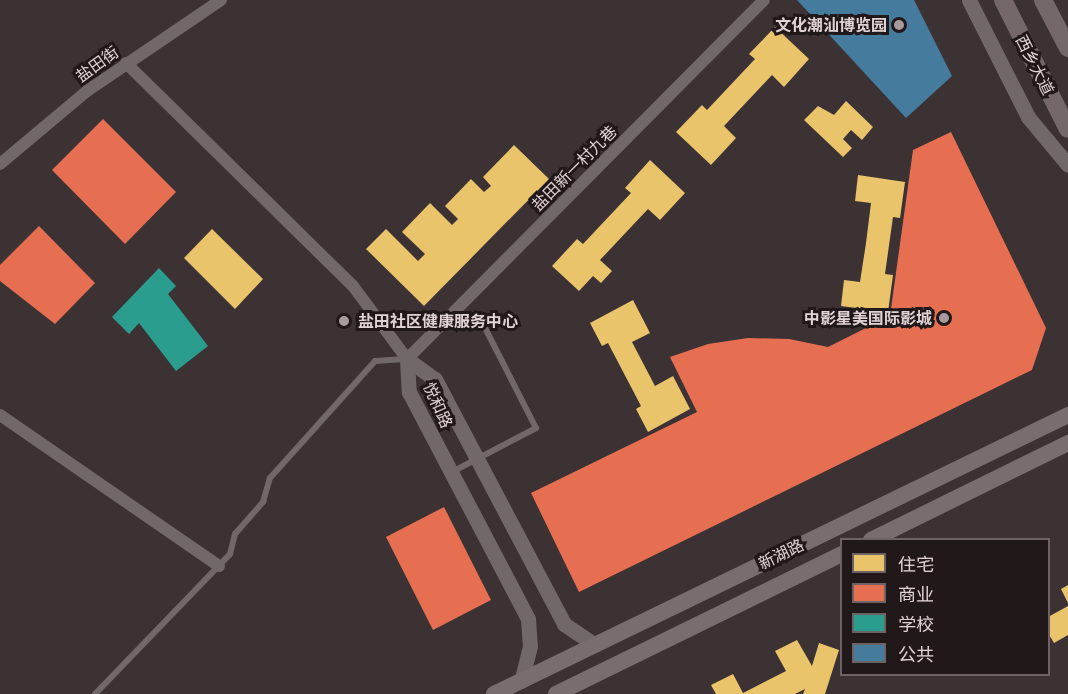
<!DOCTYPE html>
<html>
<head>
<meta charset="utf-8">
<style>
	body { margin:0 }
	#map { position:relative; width:1068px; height:694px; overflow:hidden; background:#3c3234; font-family:"Archivo Narrow","Noto Sans SC",sans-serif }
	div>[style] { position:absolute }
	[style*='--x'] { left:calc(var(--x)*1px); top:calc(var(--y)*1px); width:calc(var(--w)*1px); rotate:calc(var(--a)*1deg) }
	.homes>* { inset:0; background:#e9c46a }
	.shops>* { inset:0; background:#e76f51 }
	.schools>* { inset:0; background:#2a9d8f }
	.public>* { inset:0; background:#457b9d }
	.service>* { height:6px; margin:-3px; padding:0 3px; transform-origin:3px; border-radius:3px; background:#71686a }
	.minor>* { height:12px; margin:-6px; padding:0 6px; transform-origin:6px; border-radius:6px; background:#71686a }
	.tertiary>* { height:15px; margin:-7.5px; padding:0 7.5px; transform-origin:7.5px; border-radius:7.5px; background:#71686a }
	.secondary>* { height:16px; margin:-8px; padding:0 8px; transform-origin:8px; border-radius:8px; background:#786e70 }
	.primary>* { height:18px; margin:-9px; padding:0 9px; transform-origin:9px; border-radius:9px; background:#75686b }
	.dots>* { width:16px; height:16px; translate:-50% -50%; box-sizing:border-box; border:3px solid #21181a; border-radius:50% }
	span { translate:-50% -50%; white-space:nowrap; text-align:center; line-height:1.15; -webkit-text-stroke:6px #21181a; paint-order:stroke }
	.poi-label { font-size:16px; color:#e0d3d6; font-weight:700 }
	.right { translate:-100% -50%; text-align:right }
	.left { translate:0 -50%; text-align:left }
	.street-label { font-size:16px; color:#e0d3d6 }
	.legend { position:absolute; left:840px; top:538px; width:210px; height:138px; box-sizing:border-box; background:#21181a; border:2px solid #6d6365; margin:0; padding:8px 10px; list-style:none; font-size:18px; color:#e0d3d6 }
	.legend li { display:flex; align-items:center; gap:12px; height:30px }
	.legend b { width:30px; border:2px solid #6d6365 }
</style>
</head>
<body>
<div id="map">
	<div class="homes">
		<div style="clip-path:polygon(775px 27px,809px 59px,784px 87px,772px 75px,724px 126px,736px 138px,711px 165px,676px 132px,702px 105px,707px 110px,755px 59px,749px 54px)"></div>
		<div style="clip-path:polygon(846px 101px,873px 127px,862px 140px,851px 130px,843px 139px,852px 148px,843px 157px,804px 120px,818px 106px,834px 115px)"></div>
		<div style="clip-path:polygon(514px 145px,549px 179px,424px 306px,366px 249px,386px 229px,418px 261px,425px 254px,402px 232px,430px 203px,452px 225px,458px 219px,445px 206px,471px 179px,484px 192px,491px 186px,483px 177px)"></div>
		<div style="clip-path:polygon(650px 160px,685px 193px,660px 220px,648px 209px,600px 260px,612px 271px,601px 283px,593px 276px,579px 291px,552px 266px,577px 239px,583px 244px,631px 193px,625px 188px)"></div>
		<div style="clip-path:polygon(858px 175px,905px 182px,900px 218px,893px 217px,885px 274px,893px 275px,888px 312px,841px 306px,844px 280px,860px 282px,866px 243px,871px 203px,855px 201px)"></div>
		<div style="clip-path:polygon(212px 229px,263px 279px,235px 309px,184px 258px)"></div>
		<div style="clip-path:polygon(633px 300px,650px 333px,632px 342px,655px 386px,673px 376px,690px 409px,648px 432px,636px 409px,641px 406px,608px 343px,602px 346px,590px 323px)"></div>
		<div style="clip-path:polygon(924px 360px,932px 378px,919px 384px,924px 394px,937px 388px,944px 402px,906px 420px,904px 416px,831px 457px,824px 443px,837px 436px,832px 426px,819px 433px,810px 415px,859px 391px,869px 412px,886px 404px,876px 383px)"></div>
		<div style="clip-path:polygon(749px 443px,758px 461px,745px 467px,749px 477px,763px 471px,769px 485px,704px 512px,709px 523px,686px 534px,681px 523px,677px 525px,666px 503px,671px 501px,665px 489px,686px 479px,694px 496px,711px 488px,701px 466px)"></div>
		<div style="clip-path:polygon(605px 461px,651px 554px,593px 583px,547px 490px)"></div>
		<div style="clip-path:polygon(1068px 585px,1068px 603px,1061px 589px)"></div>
		<div style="clip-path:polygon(1068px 606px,1068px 635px,1054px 643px,1048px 633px,1048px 617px)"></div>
		<div style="clip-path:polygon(797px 640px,812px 666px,819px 643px,839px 650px,825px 694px,803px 694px,805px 689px,795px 694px,716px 694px,711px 685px,733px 674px,743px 693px,786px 671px,775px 651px)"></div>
	</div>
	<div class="shops">
		<div style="clip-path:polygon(103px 119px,176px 192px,125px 244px,52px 170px)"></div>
		<div style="clip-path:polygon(951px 132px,1046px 328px,1032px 370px,579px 592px,531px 493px,697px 412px,670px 357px,708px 344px,748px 338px,789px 339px,828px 347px,890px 316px,913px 150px)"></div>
		<div style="clip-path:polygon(39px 226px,95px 283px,55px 324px,0 281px,0 265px)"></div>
		<div style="clip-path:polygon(444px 507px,491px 600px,433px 630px,386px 537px)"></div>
	</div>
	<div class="schools">
		<div style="clip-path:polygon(159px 268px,176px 286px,168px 294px,208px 346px,176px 371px,139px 323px,129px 334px,112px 317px)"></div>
	</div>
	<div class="public">
		<div style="clip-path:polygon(797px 0,914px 0,952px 76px,906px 118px)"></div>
	</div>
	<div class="service">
		<div style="--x:452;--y:472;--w:95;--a:-27.6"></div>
		<div style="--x:536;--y:428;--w:119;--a:-117"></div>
		<div style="--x:95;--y:694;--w:194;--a:-46"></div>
		<div style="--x:230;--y:554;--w:21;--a:-76"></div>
		<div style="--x:235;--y:534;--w:43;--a:-48.8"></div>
		<div style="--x:263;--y:502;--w:25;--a:-74"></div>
		<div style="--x:270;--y:478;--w:157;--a:-48.1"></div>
		<div style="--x:375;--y:361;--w:30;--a:-4"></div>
	</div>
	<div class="minor">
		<div style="--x:126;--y:63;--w:318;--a:44.5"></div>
		<div style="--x:353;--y:286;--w:91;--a:53.5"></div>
		<div style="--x:407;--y:359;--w:506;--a:-45.16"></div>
		<div style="--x:0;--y:164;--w:114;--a:-40"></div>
		<div style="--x:87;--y:91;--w:162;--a:-34.2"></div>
		<div style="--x:0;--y:415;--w:266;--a:34.6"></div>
	</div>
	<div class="tertiary">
		<div style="--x:969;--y:0;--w:131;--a:63.2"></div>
		<div style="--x:1028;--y:117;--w:62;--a:50.2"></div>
		<div style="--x:407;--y:359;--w:33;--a:87"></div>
		<div style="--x:409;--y:392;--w:256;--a:62.3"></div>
		<div style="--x:528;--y:619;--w:27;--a:86"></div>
		<div style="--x:530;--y:646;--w:36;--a:104"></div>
		<div style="--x:407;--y:359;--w:34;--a:36"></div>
		<div style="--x:435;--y:379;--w:277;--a:62.2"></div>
		<div style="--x:564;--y:624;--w:37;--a:34"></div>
	</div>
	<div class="secondary">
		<div style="--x:871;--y:540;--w:220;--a:-26.2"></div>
		<div style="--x:494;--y:694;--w:638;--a:-25.92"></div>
		<div style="--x:556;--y:694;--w:318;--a:-26.1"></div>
	</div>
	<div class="primary">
		<div style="--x:1003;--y:0;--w:144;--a:63.3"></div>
		<div style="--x:1043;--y:0;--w:54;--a:62.5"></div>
	</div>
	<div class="dots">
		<div style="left:899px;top:25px;background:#a79b9d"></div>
		<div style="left:944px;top:318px;background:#a79b9d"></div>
		<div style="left:344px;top:321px;background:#a79b9d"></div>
	</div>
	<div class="poi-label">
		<span class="right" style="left:887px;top:25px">文化潮汕博览园</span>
		<span class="right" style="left:932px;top:318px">中影星美国际影城</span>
		<span class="left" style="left:358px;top:321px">盐田社区健康服务中心</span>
	</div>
	<div class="street-label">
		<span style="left:97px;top:64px;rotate:-36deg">盐田街</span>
		<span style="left:1035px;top:65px;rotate:63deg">西乡大道</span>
		<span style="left:574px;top:168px;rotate:-45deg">盐田新一村九巷</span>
		<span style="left:438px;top:405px;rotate:66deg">悦和路</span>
		<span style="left:781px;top:554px;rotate:-26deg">新湖路</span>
	</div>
	<ul class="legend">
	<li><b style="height:16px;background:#e9c46a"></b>住宅</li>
	<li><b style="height:16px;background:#e76f51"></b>商业</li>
	<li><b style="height:16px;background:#2a9d8f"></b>学校</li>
	<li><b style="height:16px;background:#457b9d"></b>公共</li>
	</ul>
</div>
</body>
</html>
